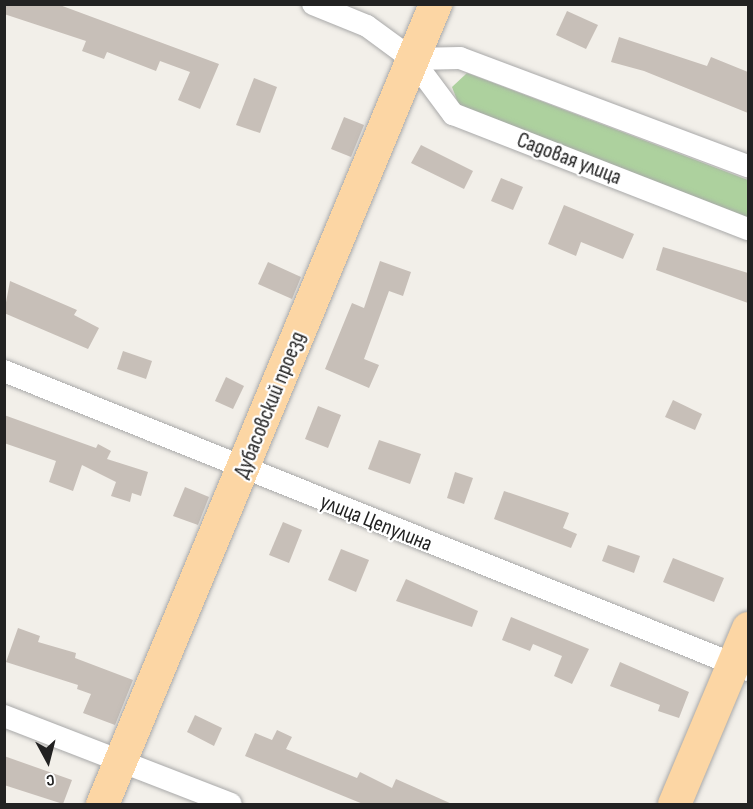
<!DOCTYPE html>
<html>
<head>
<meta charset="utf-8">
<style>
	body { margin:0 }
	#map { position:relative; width:753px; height:809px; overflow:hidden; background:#f2efe9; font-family:"Sofia Sans Condensed",sans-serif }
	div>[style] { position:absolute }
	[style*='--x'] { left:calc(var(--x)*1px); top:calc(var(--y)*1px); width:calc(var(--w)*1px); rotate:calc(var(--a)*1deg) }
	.forest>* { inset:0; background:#add19e }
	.building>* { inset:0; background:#c7bfb8 }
	.roads { filter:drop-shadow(0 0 2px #a9a9a9) drop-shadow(0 0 2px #a9a9a9) }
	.street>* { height:22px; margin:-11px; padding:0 11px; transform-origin:11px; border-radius:11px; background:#fff }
	.primary>* { height:33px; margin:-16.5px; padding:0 16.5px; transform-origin:16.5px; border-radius:16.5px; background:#fcd6a4 }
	span { translate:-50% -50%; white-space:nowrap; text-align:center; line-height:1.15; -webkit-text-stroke:4.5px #fff; paint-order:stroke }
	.street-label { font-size:22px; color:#222 }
	.frame { position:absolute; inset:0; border:6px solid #222; pointer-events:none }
	.north { position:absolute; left:18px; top:731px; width:60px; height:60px; -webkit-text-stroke:4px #fff; paint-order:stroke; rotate:173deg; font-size:16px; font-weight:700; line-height:24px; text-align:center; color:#222 }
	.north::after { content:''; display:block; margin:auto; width:21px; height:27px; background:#222; clip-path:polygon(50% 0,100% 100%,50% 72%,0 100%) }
</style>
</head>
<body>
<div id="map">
	<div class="forest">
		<div style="clip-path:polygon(467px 73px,748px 180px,748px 219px,460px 108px,452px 87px)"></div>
	</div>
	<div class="building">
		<div style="clip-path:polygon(4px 4px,57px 4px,219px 64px,200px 109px,178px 100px,190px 72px,160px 61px,156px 71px,107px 52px,104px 59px,82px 51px,86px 41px,4px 14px)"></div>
		<div style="clip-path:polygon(567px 11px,598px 25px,586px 49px,556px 35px)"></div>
		<div style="clip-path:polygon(619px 37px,707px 66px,711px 57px,748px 72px,748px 113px,644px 71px,611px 62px)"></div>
		<div style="clip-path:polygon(254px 78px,277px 87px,260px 133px,236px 125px)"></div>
		<div style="clip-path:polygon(344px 117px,364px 125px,351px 157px,331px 149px)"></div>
		<div style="clip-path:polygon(421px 145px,473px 171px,464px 189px,411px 163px)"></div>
		<div style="clip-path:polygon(501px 178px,523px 187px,513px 210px,491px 201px)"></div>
		<div style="clip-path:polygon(564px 205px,634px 234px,623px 259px,581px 242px,576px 256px,548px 244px)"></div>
		<div style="clip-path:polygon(663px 247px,748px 273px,748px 303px,656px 270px)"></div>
		<div style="clip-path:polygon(380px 261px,411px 272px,403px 296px,389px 291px,364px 359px,379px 365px,369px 388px,325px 369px,352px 303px,364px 308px)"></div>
		<div style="clip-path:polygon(268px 262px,301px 277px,292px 299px,258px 284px)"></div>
		<div style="clip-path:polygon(10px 281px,77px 310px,74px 315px,99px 328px,88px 349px,4px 313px)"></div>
		<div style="clip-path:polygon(123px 351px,152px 361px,146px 379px,117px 369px)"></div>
		<div style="clip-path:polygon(226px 377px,244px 386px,233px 409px,215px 401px)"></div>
		<div style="clip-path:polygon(673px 400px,702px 414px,695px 430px,665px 417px)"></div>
		<div style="clip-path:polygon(318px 406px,341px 415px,328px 448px,305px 439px)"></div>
		<div style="clip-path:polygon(4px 415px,96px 448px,98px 444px,111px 451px,107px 459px,148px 472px,141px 496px,132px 493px,130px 502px,111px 496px,116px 482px,82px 465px,73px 491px,49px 482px,56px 461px,4px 443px)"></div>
		<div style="clip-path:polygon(379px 440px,421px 454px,410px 484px,368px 469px)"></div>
		<div style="clip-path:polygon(455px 472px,473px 478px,464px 504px,447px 498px)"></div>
		<div style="clip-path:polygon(185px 487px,209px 497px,198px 525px,173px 516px)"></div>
		<div style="clip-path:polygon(504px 491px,569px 513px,563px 528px,577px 534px,571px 548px,494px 519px)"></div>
		<div style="clip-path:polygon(283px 522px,302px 530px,289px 563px,269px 555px)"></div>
		<div style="clip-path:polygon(608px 545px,640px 556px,634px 573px,602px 561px)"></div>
		<div style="clip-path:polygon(341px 549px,369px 560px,356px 592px,328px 580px)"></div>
		<div style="clip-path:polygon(673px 558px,724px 578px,714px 602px,663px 582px)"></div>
		<div style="clip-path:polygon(406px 579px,478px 611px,472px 627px,396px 601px)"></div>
		<div style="clip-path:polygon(511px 617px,589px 649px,572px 684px,554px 676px,562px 656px,533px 644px,530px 651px,502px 640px)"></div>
		<div style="clip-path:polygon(18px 628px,40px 636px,38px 642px,76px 653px,75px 658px,133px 680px,115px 725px,83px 713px,91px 694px,77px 689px,78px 685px,6px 662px)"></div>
		<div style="clip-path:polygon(620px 662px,689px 692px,679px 718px,658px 711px,660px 705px,610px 686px)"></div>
		<div style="clip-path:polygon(195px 715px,222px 728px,214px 746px,187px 732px)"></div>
		<div style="clip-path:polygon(277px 730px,292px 737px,286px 749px,357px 778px,360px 772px,392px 788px,396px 779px,452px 804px,363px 804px,245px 756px,255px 733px,272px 740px)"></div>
		<div style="clip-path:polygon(4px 756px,72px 780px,63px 804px,4px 785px)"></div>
	</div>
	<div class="roads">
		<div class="street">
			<div style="--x:313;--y:4;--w:58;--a:22.2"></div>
			<div style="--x:367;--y:26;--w:56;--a:36.3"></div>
			<div style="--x:412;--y:59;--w:48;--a:-1.2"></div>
			<div style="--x:460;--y:58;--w:308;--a:20.6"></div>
			<div style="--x:412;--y:59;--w:69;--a:53.3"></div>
			<div style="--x:453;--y:114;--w:317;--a:21.3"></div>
			<div style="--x:4;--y:371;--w:802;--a:21.89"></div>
			<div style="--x:4;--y:716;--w:243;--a:21.2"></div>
		</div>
		<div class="primary">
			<div style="--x:102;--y:804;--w:867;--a:-67.4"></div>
			<div style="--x:674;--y:804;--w:191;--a:-67.2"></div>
		</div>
	</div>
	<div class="street-label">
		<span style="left:569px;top:159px;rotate:21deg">Садовая улица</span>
		<span style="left:270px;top:405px;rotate:-68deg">Дубасовский проезд</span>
		<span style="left:376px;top:523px;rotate:22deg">улица Цепулина</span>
	</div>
	<div class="frame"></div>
	<div class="north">С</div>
</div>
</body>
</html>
